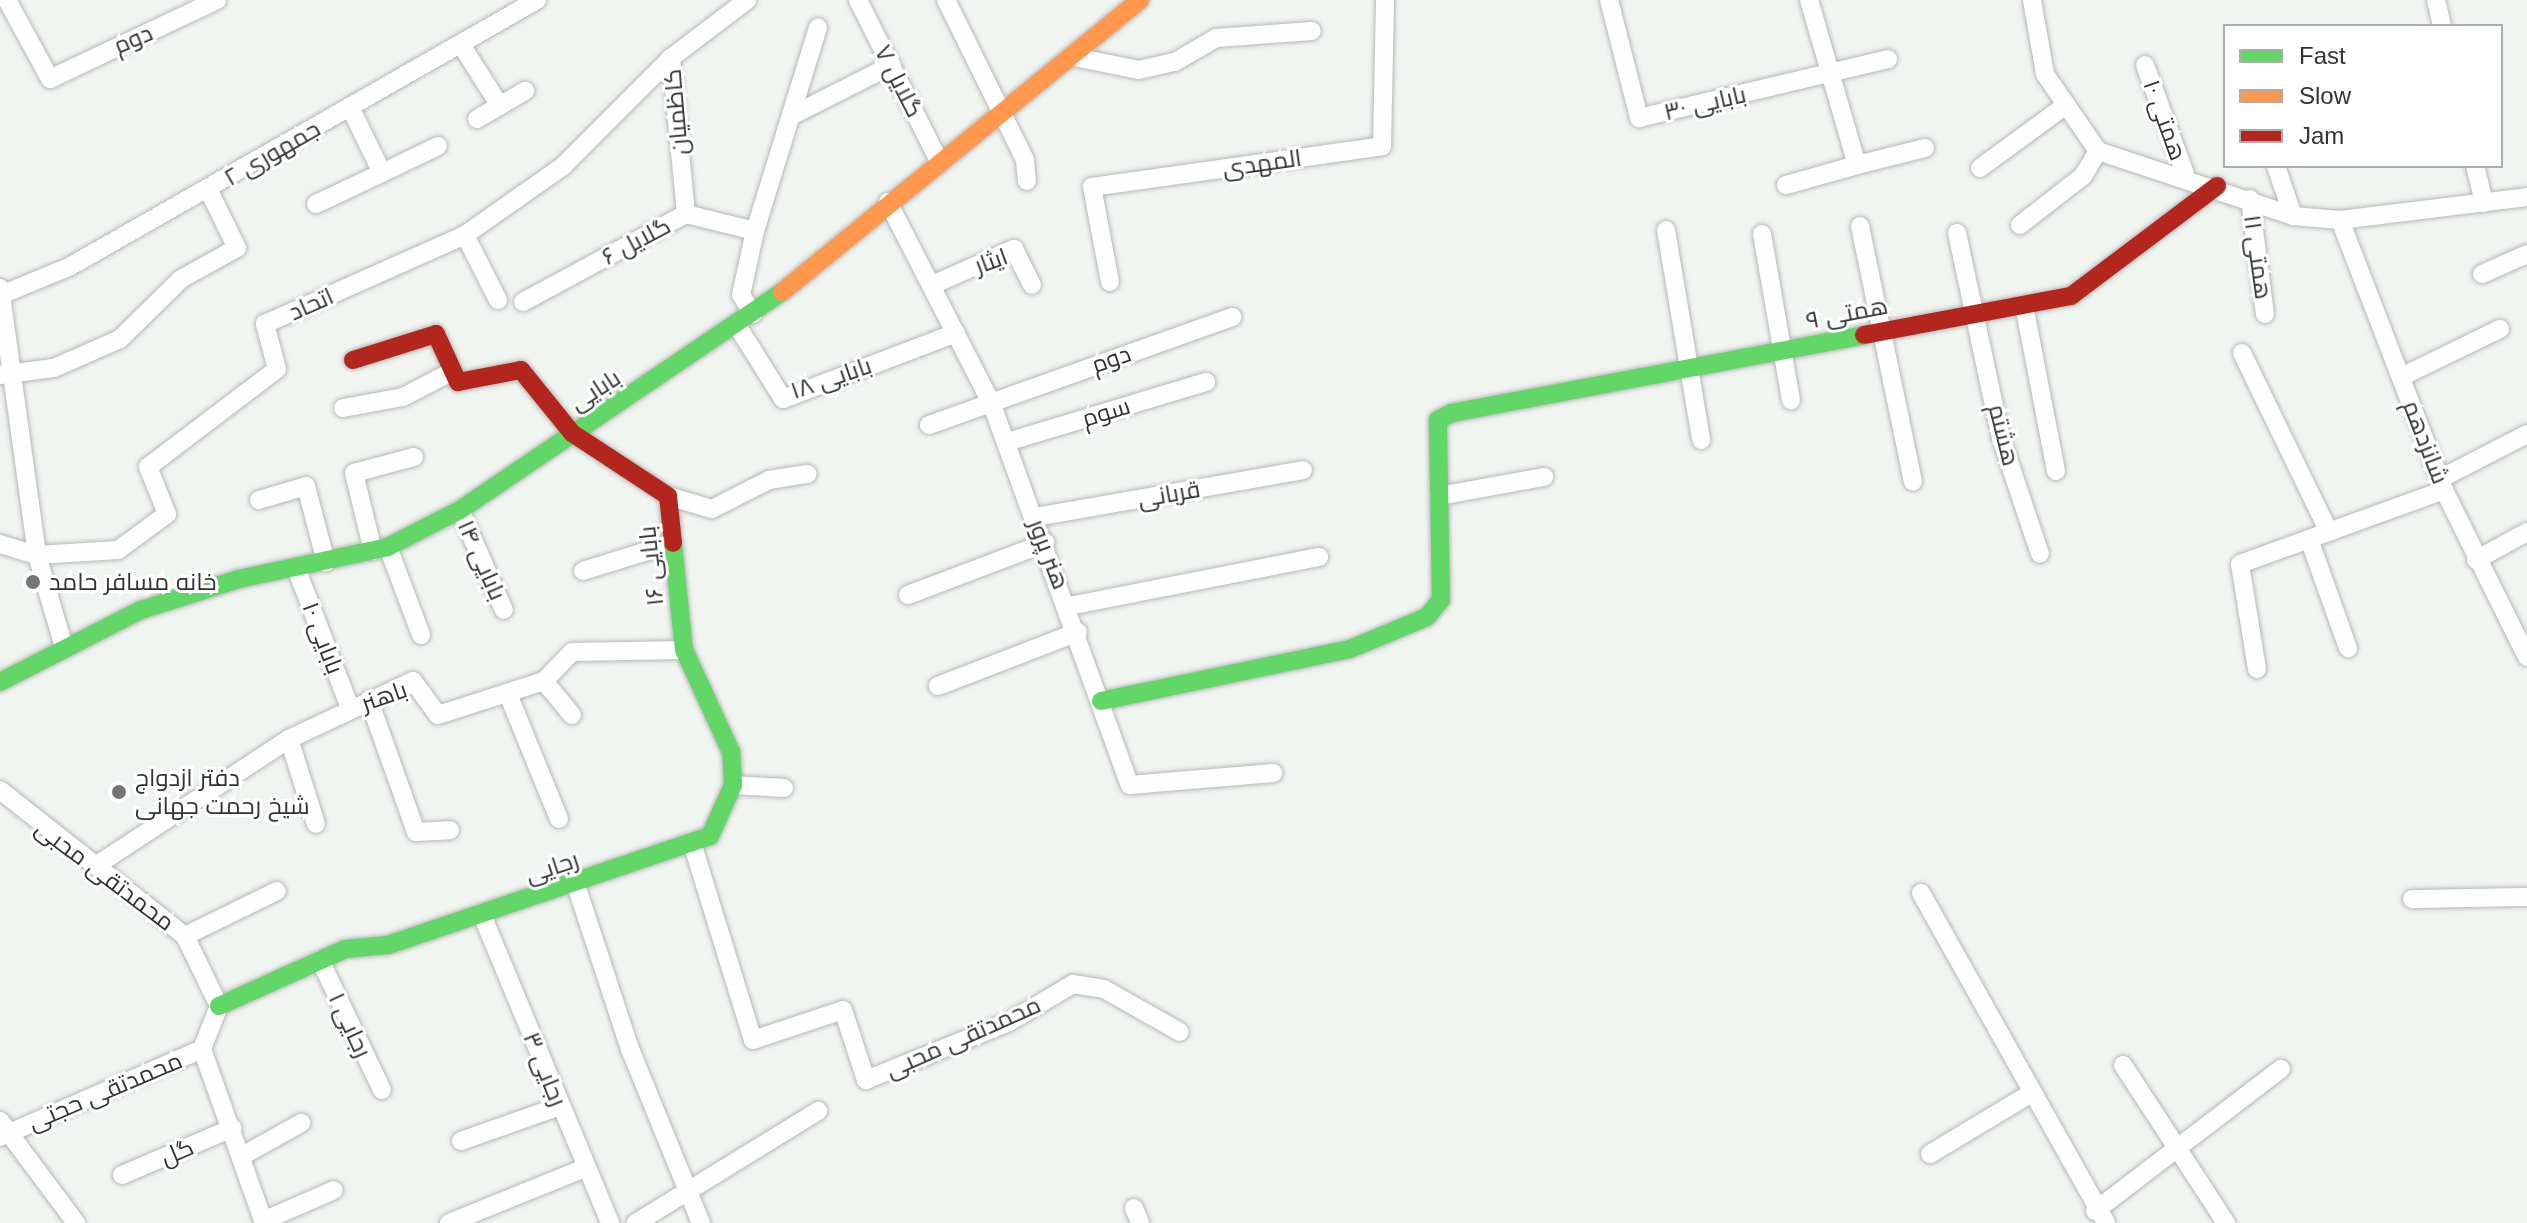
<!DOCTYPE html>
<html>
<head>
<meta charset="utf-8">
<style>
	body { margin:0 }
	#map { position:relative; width:2527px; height:1223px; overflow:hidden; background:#f1f5f1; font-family:Arial,Cairo,sans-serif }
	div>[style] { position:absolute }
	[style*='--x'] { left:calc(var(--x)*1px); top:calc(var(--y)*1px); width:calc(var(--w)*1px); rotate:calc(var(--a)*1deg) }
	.roads { filter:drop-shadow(0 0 2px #b6b8b6) drop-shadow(0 0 2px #b6b8b6) }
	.street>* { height:18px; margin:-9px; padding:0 9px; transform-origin:9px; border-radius:9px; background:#fdfefd }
	.fast>* { height:18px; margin:-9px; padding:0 9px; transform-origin:9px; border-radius:9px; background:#63d668 }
	.slow>* { height:18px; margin:-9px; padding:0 9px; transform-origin:9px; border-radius:9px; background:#ff974d }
	.jam>* { height:18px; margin:-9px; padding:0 9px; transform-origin:9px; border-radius:9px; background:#b3261e }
	.dots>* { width:22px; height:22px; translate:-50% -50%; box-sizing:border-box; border:4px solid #fff; border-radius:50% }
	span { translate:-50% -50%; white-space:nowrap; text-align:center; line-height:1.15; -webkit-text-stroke:6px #fff; paint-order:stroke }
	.street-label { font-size:24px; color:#303330 }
	.poi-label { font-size:24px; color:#303330 }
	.left { translate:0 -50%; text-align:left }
	.legend { position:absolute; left:2223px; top:24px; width:280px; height:144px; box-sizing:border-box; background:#fff; border:2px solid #acadac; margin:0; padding:10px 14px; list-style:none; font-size:24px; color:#303330 }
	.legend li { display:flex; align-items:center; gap:16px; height:40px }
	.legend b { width:40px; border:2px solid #acadac }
</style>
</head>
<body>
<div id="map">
	<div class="roads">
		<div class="street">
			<div style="--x:7;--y:0;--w:90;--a:61.4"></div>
			<div style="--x:50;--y:79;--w:185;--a:-25.3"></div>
			<div style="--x:858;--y:0;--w:180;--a:63.3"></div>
			<div style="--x:946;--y:0;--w:178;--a:63.7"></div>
			<div style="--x:1025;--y:160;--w:21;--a:85"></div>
			<div style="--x:1609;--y:0;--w:122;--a:75.7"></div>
			<div style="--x:1639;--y:118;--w:256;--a:-13.3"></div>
			<div style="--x:2032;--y:0;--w:75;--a:80"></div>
			<div style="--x:2045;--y:74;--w:93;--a:55.5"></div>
			<div style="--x:2098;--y:151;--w:206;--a:18.4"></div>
			<div style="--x:2293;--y:216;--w:47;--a:4.9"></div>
			<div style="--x:2340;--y:220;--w:188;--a:-7"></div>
			<div style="--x:2436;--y:0;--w:27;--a:77"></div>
			<div style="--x:462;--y:46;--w:71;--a:57.7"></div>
			<div style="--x:1074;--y:57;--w:66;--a:11.3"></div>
			<div style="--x:1139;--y:70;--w:37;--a:-13"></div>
			<div style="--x:1175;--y:62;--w:48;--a:-30.3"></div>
			<div style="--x:1216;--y:38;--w:96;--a:-4.2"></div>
			<div style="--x:671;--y:58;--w:157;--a:84.5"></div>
			<div style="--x:2145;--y:65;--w:116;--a:69.8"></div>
			<div style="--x:791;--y:116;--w:113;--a:-26.8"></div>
			<div style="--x:477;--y:119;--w:56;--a:-30.3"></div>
			<div style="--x:1857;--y:165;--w:70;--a:-14"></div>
			<div style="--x:2276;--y:166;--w:53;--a:71.2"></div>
			<div style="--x:2475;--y:166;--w:38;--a:76"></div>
			<div style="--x:1980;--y:168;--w:107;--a:-36.2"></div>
			<div style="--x:382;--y:173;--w:62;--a:-25.7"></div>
			<div style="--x:1786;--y:185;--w:74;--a:-15.7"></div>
			<div style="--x:1857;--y:165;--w:172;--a:-106.2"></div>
			<div style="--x:2250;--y:199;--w:116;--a:82.6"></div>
			<div style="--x:888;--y:202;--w:225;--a:62.8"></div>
			<div style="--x:991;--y:402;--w:407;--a:70.1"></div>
			<div style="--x:1130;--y:785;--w:144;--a:-4.8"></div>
			<div style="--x:316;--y:204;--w:73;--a:-25.2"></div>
			<div style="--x:382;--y:173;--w:71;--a:-115.8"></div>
			<div style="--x:2340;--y:220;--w:289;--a:68.9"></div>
			<div style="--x:2444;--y:490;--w:186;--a:63.6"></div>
			<div style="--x:2020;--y:225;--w:80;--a:-37.9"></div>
			<div style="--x:2083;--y:176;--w:29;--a:-59"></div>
			<div style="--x:1860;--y:226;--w:261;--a:78.3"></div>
			<div style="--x:1666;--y:230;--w:213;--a:80.5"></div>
			<div style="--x:1957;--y:233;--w:210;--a:77.9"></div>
			<div style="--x:2001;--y:438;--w:122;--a:71.4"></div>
			<div style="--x:1762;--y:234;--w:169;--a:80.1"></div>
			<div style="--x:465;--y:235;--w:73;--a:63.1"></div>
			<div style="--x:2482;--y:274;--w:49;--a:-24"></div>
			<div style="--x:1110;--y:282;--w:97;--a:-100.7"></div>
			<div style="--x:1092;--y:187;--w:293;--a:-8"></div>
			<div style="--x:1382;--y:146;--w:146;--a:-88.8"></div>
			<div style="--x:932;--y:285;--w:90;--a:-23.7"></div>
			<div style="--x:1014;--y:249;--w:40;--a:63.4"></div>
			<div style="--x:0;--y:288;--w:270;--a:82.1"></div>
			<div style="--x:37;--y:555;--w:93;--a:73.7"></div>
			<div style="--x:1;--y:295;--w:74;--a:-22.4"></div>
			<div style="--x:69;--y:267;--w:539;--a:-29.71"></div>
			<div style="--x:523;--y:302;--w:185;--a:-28.4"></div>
			<div style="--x:686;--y:214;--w:71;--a:13.8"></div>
			<div style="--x:2024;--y:305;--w:169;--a:79.1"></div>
			<div style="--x:753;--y:314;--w:22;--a:-122"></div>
			<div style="--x:741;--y:295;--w:66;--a:-77.7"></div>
			<div style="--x:755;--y:231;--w:213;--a:-72.8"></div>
			<div style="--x:738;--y:327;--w:85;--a:58"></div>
			<div style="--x:783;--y:399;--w:185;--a:-20.9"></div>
			<div style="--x:2242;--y:353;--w:199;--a:64.1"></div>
			<div style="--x:0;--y:375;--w:54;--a:-7.4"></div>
			<div style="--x:54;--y:368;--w:72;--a:-23.7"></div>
			<div style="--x:120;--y:339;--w:86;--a:-44.5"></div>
			<div style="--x:181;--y:279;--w:64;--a:-29"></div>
			<div style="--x:237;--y:248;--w:66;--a:-116.2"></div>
			<div style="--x:2401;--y:377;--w:110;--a:-25.9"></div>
			<div style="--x:343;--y:408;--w:61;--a:-10.4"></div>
			<div style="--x:403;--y:397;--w:56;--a:-27.5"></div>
			<div style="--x:929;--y:425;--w:322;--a:-19.6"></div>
			<div style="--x:1007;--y:442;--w:208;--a:-16.8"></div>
			<div style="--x:2440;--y:479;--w:98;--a:-27.3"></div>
			<div style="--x:668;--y:496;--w:46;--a:16.5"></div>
			<div style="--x:712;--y:509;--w:64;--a:-27"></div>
			<div style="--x:769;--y:480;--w:39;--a:-9"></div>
			<div style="--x:1439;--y:496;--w:107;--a:-10.3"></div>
			<div style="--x:259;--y:500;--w:49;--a:-16.6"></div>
			<div style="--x:306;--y:486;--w:79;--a:75.3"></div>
			<div style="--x:460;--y:510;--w:109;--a:66.3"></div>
			<div style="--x:1035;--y:517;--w:272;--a:-9.9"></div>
			<div style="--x:2309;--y:539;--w:116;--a:70.3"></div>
			<div style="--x:0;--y:544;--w:39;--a:17"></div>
			<div style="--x:37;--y:555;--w:81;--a:-3.5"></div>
			<div style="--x:118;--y:550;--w:61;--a:-36.3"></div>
			<div style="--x:167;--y:514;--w:51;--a:-112"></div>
			<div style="--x:148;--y:467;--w:162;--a:-37.2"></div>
			<div style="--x:277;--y:369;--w:47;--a:-104.9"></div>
			<div style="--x:265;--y:324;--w:219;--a:-24"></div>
			<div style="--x:465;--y:235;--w:120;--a:-35.1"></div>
			<div style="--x:563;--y:166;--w:153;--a:-45"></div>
			<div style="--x:671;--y:58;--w:96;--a:-37.3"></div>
			<div style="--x:388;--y:547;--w:94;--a:69.4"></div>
			<div style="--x:373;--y:551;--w:80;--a:-103.7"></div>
			<div style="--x:354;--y:473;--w:62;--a:-14.9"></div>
			<div style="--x:2476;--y:560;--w:58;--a:-28.8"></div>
			<div style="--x:296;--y:568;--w:150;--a:68.9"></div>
			<div style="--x:583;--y:571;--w:94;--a:-17.3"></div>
			<div style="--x:908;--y:595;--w:147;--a:-20.8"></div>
			<div style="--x:1069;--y:606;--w:255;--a:-11.1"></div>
			<div style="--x:2257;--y:669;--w:106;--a:-99.2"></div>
			<div style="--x:2240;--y:564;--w:217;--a:-19.9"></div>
			<div style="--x:544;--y:681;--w:44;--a:50.5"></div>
			<div style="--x:938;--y:686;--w:150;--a:-21.1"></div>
			<div style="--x:508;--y:694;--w:135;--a:67.8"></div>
			<div style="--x:369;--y:700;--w:140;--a:70.4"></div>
			<div style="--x:416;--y:832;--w:34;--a:-3"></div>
			<div style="--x:289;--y:739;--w:89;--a:72.4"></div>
			<div style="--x:733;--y:785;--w:51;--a:3.4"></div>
			<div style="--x:0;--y:790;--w:236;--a:38.3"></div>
			<div style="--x:185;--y:936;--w:78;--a:64.1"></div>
			<div style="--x:219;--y:1006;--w:46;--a:111.6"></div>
			<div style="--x:202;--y:1049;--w:185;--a:70.4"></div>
			<div style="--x:692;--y:843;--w:206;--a:72.8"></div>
			<div style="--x:753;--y:1040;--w:95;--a:-18.4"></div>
			<div style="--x:843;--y:1010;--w:74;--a:71.8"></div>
			<div style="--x:866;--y:1080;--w:154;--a:-22.1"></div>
			<div style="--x:1009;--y:1022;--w:74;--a:-30.7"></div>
			<div style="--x:1073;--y:984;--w:31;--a:9"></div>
			<div style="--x:1104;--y:989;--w:87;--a:29.5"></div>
			<div style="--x:97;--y:865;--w:230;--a:-33.3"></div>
			<div style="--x:289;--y:739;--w:137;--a:-25.1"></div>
			<div style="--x:413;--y:681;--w:42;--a:53.7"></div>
			<div style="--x:438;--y:715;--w:111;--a:-17.8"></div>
			<div style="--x:544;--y:681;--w:40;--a:-46"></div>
			<div style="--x:572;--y:652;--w:112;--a:-1"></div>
			<div style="--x:576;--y:885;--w:173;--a:71.8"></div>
			<div style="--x:630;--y:1049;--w:188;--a:67.8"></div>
			<div style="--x:1921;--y:893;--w:378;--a:60.7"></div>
			<div style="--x:2412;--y:899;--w:115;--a:-1"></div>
			<div style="--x:482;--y:915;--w:334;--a:67.4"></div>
			<div style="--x:185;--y:936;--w:102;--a:-26.1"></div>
			<div style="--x:320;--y:960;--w:144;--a:64.5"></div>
			<div style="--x:2123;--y:1065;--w:189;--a:56.9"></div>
			<div style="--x:0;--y:1121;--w:127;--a:53.3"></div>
			<div style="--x:0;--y:1137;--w:220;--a:-23.5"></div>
			<div style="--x:461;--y:1141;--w:105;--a:-19.5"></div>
			<div style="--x:1930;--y:1154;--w:117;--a:-31"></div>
			<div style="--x:242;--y:1156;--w:68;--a:-29.2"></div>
			<div style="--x:122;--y:1175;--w:120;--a:-23.1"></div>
			<div style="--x:1134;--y:1208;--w:16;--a:68"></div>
			<div style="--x:2095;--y:1211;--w:234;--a:-37.4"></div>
			<div style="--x:263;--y:1221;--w:77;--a:-23.6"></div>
			<div style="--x:449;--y:1223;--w:147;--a:-22"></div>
			<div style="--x:636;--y:1223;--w:214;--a:-31.6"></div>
		</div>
		<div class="fast">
			<div style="--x:0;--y:682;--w:158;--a:-27.1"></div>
			<div style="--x:141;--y:610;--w:103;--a:-17.6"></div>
			<div style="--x:239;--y:579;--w:152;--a:-12.1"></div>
			<div style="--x:388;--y:547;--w:81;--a:-27.2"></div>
			<div style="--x:460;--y:510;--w:389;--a:-34.1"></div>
			<div style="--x:1101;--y:701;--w:254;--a:-11.8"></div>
			<div style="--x:1350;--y:649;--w:83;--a:-22.6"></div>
			<div style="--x:1427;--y:617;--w:22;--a:-51"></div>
			<div style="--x:1441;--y:600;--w:180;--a:-91"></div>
			<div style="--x:1438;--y:420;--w:16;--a:-27"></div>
			<div style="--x:1452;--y:413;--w:419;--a:-10.7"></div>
			<div style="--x:219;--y:1006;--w:138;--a:-24.3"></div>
			<div style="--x:345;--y:949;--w:43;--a:-5.3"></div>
			<div style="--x:388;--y:945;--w:340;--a:-18.7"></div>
			<div style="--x:710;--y:836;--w:56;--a:-65.7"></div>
			<div style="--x:733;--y:785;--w:33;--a:-93"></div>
			<div style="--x:731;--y:752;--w:112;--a:-114.7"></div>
			<div style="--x:684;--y:650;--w:108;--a:-95.9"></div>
		</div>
		<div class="slow">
			<div style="--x:782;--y:292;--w:462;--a:-39.2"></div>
		</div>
		<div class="jam">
			<div style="--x:1864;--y:335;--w:211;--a:-10.7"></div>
			<div style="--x:2071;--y:296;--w:183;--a:-37"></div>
			<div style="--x:353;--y:360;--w:87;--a:-17.4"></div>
			<div style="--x:436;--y:334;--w:53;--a:65.4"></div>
			<div style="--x:458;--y:382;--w:64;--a:-10.8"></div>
			<div style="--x:521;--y:370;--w:81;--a:51"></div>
			<div style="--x:572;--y:433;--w:115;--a:33.3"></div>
			<div style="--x:668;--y:496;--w:47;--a:83.9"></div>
		</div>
	</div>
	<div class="dots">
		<div style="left:33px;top:582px;background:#747774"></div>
		<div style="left:119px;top:792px;background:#747774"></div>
	</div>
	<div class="street-label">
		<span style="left:133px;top:39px;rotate:-23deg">دوم</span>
		<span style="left:899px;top:81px;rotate:63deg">گلایل ۷</span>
		<span style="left:1705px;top:103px;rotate:-13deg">بابایی ۳۰</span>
		<span style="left:676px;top:112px;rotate:-95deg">کاظمیان</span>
		<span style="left:2165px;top:120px;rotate:70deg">همتی ۱۰</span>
		<span style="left:272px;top:153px;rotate:-30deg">جمهوری ۲</span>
		<span style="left:1262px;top:163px;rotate:-8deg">المهدی</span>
		<span style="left:636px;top:241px;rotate:-28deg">گلایل ۶</span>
		<span style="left:2258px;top:257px;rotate:82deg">همتی ۱۱</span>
		<span style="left:991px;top:261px;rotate:-20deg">ایثار</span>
		<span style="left:311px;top:304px;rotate:-24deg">اتحاد</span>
		<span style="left:1847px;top:313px;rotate:-11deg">همتی ۹</span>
		<span style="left:1111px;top:359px;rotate:-19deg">دوم</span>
		<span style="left:831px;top:378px;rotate:-19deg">بابایی ۱۸</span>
		<span style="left:595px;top:390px;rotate:-33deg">بابایی</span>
		<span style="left:1106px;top:412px;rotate:-17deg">سوم</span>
		<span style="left:2004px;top:435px;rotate:76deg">هشتم</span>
		<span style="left:2426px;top:442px;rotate:69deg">شانزدهم</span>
		<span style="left:1169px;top:494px;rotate:-10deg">قربانی</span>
		<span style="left:1049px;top:554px;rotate:69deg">هنر پرور</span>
		<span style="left:482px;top:560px;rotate:66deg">بابایی ۱۴</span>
		<span style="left:651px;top:566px;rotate:-96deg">بابایی ۱۶</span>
		<span style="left:323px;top:638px;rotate:69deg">بابایی ۱۰</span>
		<span style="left:384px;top:696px;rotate:-19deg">باهنر</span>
		<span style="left:552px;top:867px;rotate:-18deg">رجایی</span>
		<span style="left:105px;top:875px;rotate:37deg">محمدتقی محبی</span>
		<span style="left:350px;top:1025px;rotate:65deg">رجایی ۱</span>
		<span style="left:963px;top:1037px;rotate:-24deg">محمدتقی محبی</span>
		<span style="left:545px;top:1069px;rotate:68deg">رجایی ۳</span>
		<span style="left:105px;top:1091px;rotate:-23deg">محمدتقی حجتی</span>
		<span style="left:177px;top:1152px;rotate:-23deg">گل</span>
	</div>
	<div class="poi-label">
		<span class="left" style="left:49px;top:582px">خانه مسافر حامد</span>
		<span class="left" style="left:135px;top:792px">دفتر ازدواج<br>شیخ رحمت جهانی</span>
	</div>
	<ul class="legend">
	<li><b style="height:10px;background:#63d668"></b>Fast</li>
	<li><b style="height:10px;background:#ff974d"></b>Slow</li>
	<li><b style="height:10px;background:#b3261e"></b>Jam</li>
	</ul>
</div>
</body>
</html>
